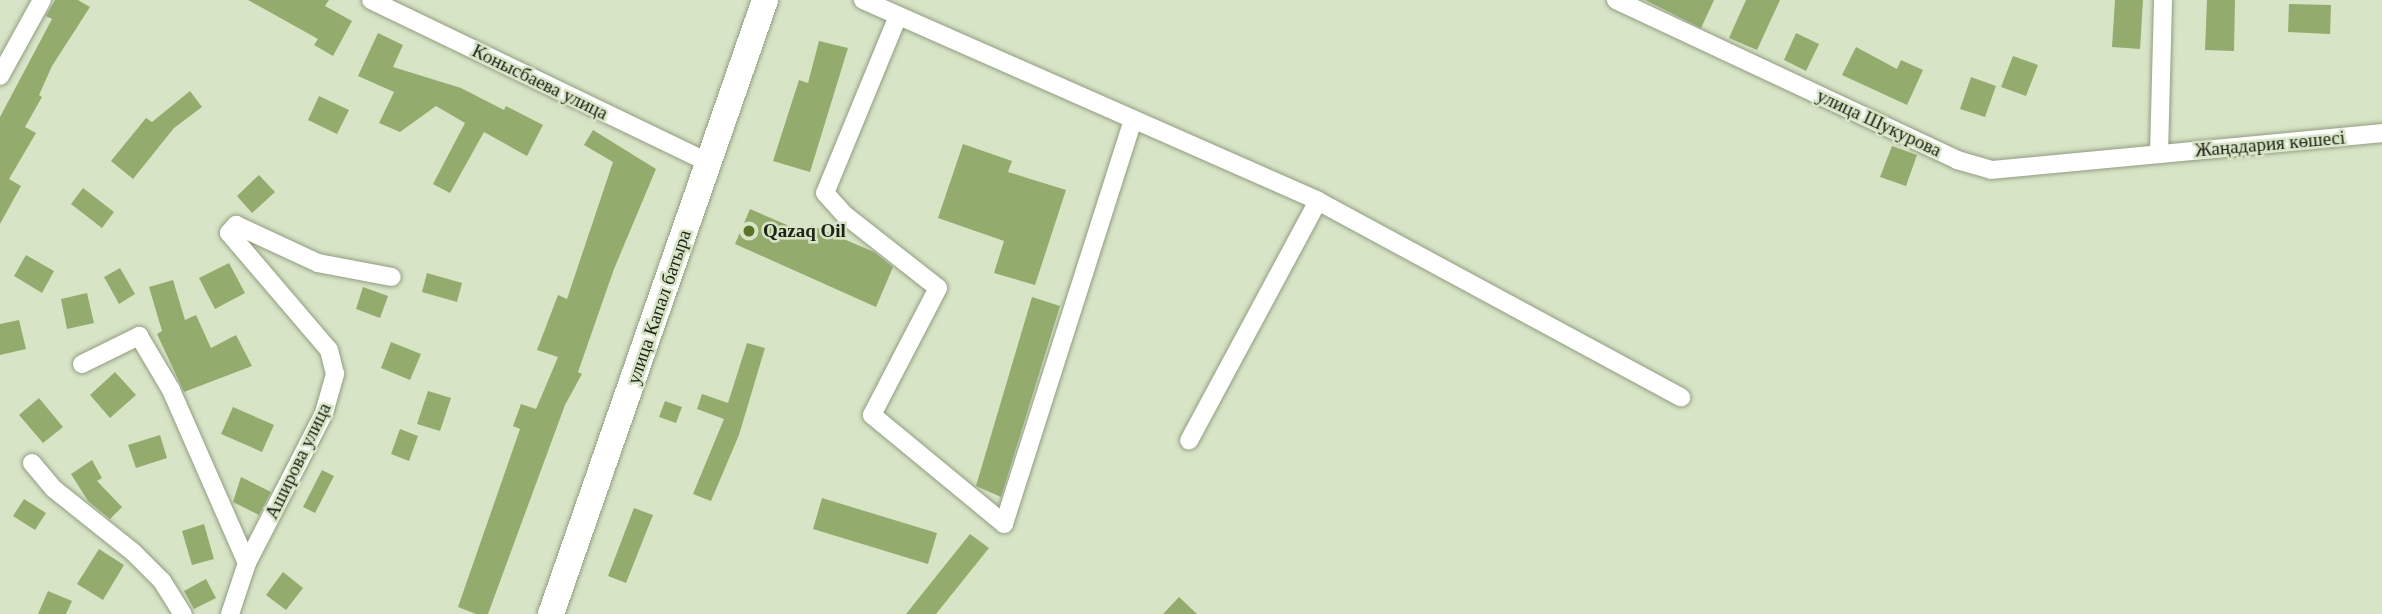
<!DOCTYPE html>
<html>
<head>
<meta charset="utf-8">
<style>
	body { margin:0 }
	#map { position:relative; width:2382px; height:614px; overflow:hidden; background:#d8e4c6; font-family:Georgia,serif }
	div>[style] { position:absolute }
	[style*='--x'] { left:calc(var(--x)*1px); top:calc(var(--y)*1px); width:calc(var(--w)*1px); rotate:calc(var(--a)*1deg) }
	.building>* { inset:0; background:#93ac6d }
	.roads { filter:drop-shadow(0 0 2px #919d80) drop-shadow(0 0 2px #919d80) }
	.minor>* { height:18px; margin:-9px; padding:0 9px; transform-origin:9px; border-radius:9px; background:#fff }
	.secondary>* { height:26px; margin:-13px; padding:0 13px; transform-origin:13px; border-radius:13px; background:#fff }
	.dots>* { width:19px; height:19px; translate:-50% -50%; box-sizing:border-box; border:4px solid #d8e4c6; border-radius:50% }
	span { translate:-50% -50%; white-space:nowrap; text-align:center; line-height:1.15; -webkit-text-stroke:5px #d8e4c6; paint-order:stroke }
	.street-label { font-size:19px; color:#1d2217 }
	.poi-label { font-size:19px; color:#1d2217; font-weight:700 }
	.left { translate:0 -50%; text-align:left }
</style>
</head>
<body>
<div id="map">
	<div class="building">
		<div style="clip-path:polygon(55px 0,78px 0,90px 7px,52px 66px,39px 95px,42px 97px,25px 127px,36px 133px,9px 179px,21px 186px,0 224px,0 117px,52px 19px,46px 16px)"></div>
		<div style="clip-path:polygon(248px 0,329px 0,325px 6px,352px 21px,333px 56px,314px 45px,318px 39px)"></div>
		<div style="clip-path:polygon(1645px 0,1714px 0,1701px 28px)"></div>
		<div style="clip-path:polygon(1746px 0,1780px 0,1757px 50px,1729px 38px)"></div>
		<div style="clip-path:polygon(2115px 0,2143px 0,2140px 49px,2112px 47px)"></div>
		<div style="clip-path:polygon(2207px 0,2235px 0,2234px 51px,2205px 50px)"></div>
		<div style="clip-path:polygon(2289px 4px,2331px 5px,2330px 34px,2288px 32px)"></div>
		<div style="clip-path:polygon(378px 33px,403px 45px,393px 67px,461px 88px,504px 110px,506px 106px,543px 125px,527px 156px,484px 132px,450px 193px,433px 184px,465px 123px,436px 106px,400px 132px,379px 123px,394px 92px,358px 76px)"></div>
		<div style="clip-path:polygon(1796px 33px,1819px 44px,1806px 71px,1784px 60px)"></div>
		<div style="clip-path:polygon(819px 41px,848px 48px,810px 172px,773px 161px,799px 80px,808px 83px)"></div>
		<div style="clip-path:polygon(1856px 47px,1897px 69px,1901px 60px,1923px 70px,1907px 105px,1842px 75px)"></div>
		<div style="clip-path:polygon(2013px 56px,2038px 65px,2026px 96px,2001px 87px)"></div>
		<div style="clip-path:polygon(1971px 77px,1996px 86px,1985px 117px,1960px 109px)"></div>
		<div style="clip-path:polygon(190px 91px,202px 107px,174px 128px,133px 179px,111px 161px,146px 118px,152px 122px)"></div>
		<div style="clip-path:polygon(319px 96px,349px 110px,337px 134px,308px 120px)"></div>
		<div style="clip-path:polygon(593px 130px,656px 169px,614px 269px,578px 372px,582px 374px,565px 405px,488px 614px,476px 614px,458px 607px,520px 429px,513px 426px,521px 404px,536px 409px,558px 357px,537px 350px,558px 295px,567px 299px,613px 162px,584px 145px)"></div>
		<div style="clip-path:polygon(963px 144px,1012px 161px,1008px 172px,1066px 190px,1035px 285px,994px 273px,1004px 241px,938px 218px)"></div>
		<div style="clip-path:polygon(1892px 146px,1917px 155px,1906px 186px,1880px 177px)"></div>
		<div style="clip-path:polygon(259px 175px,275px 192px,252px 213px,237px 196px)"></div>
		<div style="clip-path:polygon(83px 188px,114px 212px,102px 228px,71px 204px)"></div>
		<div style="clip-path:polygon(750px 209px,808px 234px,811px 225px,874px 252px,893px 267px,876px 307px,735px 244px)"></div>
		<div style="clip-path:polygon(26px 255px,54px 271px,42px 293px,14px 276px)"></div>
		<div style="clip-path:polygon(229px 263px,245px 293px,215px 309px,199px 278px)"></div>
		<div style="clip-path:polygon(120px 268px,135px 294px,119px 304px,104px 277px)"></div>
		<div style="clip-path:polygon(427px 273px,462px 283px,457px 302px,422px 292px)"></div>
		<div style="clip-path:polygon(173px 280px,185px 320px,196px 315px,211px 348px,236px 335px,252px 366px,184px 392px,157px 334px,162px 331px,149px 287px)"></div>
		<div style="clip-path:polygon(363px 287px,388px 296px,380px 318px,356px 309px)"></div>
		<div style="clip-path:polygon(87px 293px,94px 323px,67px 329px,61px 299px)"></div>
		<div style="clip-path:polygon(1032px 297px,1060px 306px,1001px 497px,976px 486px)"></div>
		<div style="clip-path:polygon(19px 320px,26px 349px,0 355px,0 324px)"></div>
		<div style="clip-path:polygon(391px 342px,421px 354px,410px 380px,381px 368px)"></div>
		<div style="clip-path:polygon(747px 343px,765px 348px,739px 435px,711px 501px,693px 494px,724px 419px,697px 409px,702px 394px,728px 403px)"></div>
		<div style="clip-path:polygon(115px 372px,136px 395px,110px 418px,90px 395px)"></div>
		<div style="clip-path:polygon(428px 391px,451px 398px,440px 431px,417px 424px)"></div>
		<div style="clip-path:polygon(39px 398px,63px 427px,43px 443px,19px 415px)"></div>
		<div style="clip-path:polygon(665px 401px,682px 407px,676px 423px,659px 417px)"></div>
		<div style="clip-path:polygon(233px 407px,274px 425px,262px 452px,221px 434px)"></div>
		<div style="clip-path:polygon(400px 429px,418px 436px,409px 461px,391px 454px)"></div>
		<div style="clip-path:polygon(160px 435px,167px 458px,136px 468px,128px 445px)"></div>
		<div style="clip-path:polygon(92px 460px,102px 478px,97px 481px,122px 507px,110px 519px,88px 501px,71px 474px)"></div>
		<div style="clip-path:polygon(322px 470px,334px 476px,315px 513px,303px 507px)"></div>
		<div style="clip-path:polygon(241px 477px,271px 492px,259px 515px,233px 502px)"></div>
		<div style="clip-path:polygon(822px 498px,937px 533px,928px 564px,813px 529px)"></div>
		<div style="clip-path:polygon(24px 499px,46px 513px,35px 530px,13px 516px)"></div>
		<div style="clip-path:polygon(634px 508px,653px 515px,626px 583px,608px 576px)"></div>
		<div style="clip-path:polygon(204px 524px,214px 559px,192px 565px,182px 531px)"></div>
		<div style="clip-path:polygon(970px 534px,989px 548px,936px 614px,906px 614px)"></div>
		<div style="clip-path:polygon(99px 549px,124px 565px,103px 600px,77px 584px)"></div>
		<div style="clip-path:polygon(283px 572px,303px 588px,286px 610px,266px 595px)"></div>
		<div style="clip-path:polygon(206px 579px,216px 598px,194px 609px,184px 591px)"></div>
		<div style="clip-path:polygon(48px 591px,72px 601px,66px 614px,38px 614px)"></div>
		<div style="clip-path:polygon(1179px 597px,1197px 614px,1163px 614px)"></div>
	</div>
	<div class="roads">
		<div class="minor">
			<div style="--x:371;--y:0;--w:375;--a:25.7"></div>
			<div style="--x:863;--y:0;--w:497;--a:23.8"></div>
			<div style="--x:1318;--y:201;--w:272;--a:118.3"></div>
			<div style="--x:1616;--y:0;--w:377;--a:25.1"></div>
			<div style="--x:1957;--y:160;--w:35;--a:16"></div>
			<div style="--x:1991;--y:170;--w:393;--a:-5.4"></div>
			<div style="--x:898;--y:16;--w:191;--a:112.4"></div>
			<div style="--x:825;--y:193;--w:30;--a:48"></div>
			<div style="--x:845;--y:215;--w:118;--a:38.1"></div>
			<div style="--x:938;--y:288;--w:143;--a:117.5"></div>
			<div style="--x:872;--y:415;--w:171;--a:39.5"></div>
			<div style="--x:1004;--y:524;--w:423;--a:-72.3"></div>
			<div style="--x:0;--y:76;--w:87;--a:-61.1"></div>
			<div style="--x:2159;--y:154;--w:154;--a:-88.5"></div>
			<div style="--x:1318;--y:201;--w:413;--a:28.4"></div>
			<div style="--x:82;--y:364;--w:64;--a:-26.2"></div>
			<div style="--x:139;--y:336;--w:63;--a:59.3"></div>
			<div style="--x:171;--y:390;--w:189;--a:66.3"></div>
			<div style="--x:247;--y:563;--w:54;--a:108.4"></div>
			<div style="--x:32;--y:463;--w:34;--a:50"></div>
			<div style="--x:54;--y:489;--w:101;--a:38.6"></div>
			<div style="--x:133;--y:552;--w:41;--a:45"></div>
			<div style="--x:162;--y:581;--w:39;--a:58"></div>
			<div style="--x:247;--y:563;--w:169;--a:-62.8"></div>
			<div style="--x:324;--y:413;--w:41;--a:-74.2"></div>
			<div style="--x:335;--y:374;--w:25;--a:-104"></div>
			<div style="--x:329;--y:350;--w:154;--a:-130.5"></div>
			<div style="--x:229;--y:233;--w:11;--a:-49"></div>
			<div style="--x:236;--y:225;--w:90;--a:24.9"></div>
			<div style="--x:318;--y:263;--w:75;--a:10.7"></div>
		</div>
		<div class="secondary">
			<div style="--x:551;--y:614;--w:650;--a:-70.78"></div>
		</div>
	</div>
	<div class="dots">
		<div style="left:749px;top:231px;background:#5b7528"></div>
	</div>
	<div class="street-label">
		<span style="left:540px;top:82px;rotate:26deg">Конысбаева улица</span>
		<span style="left:1879px;top:123px;rotate:25deg">улица Шукурова</span>
		<span style="left:2270px;top:144px;rotate:-5deg">Жаңадария көшесі</span>
		<span style="left:659px;top:307px;rotate:-71deg">улица Капал батыра</span>
		<span style="left:298px;top:461px;rotate:-64deg">Аширова улица</span>
	</div>
	<div class="poi-label">
		<span class="left" style="left:763px;top:231px">Qazaq Oil</span>
	</div>
</div>
</body>
</html>
